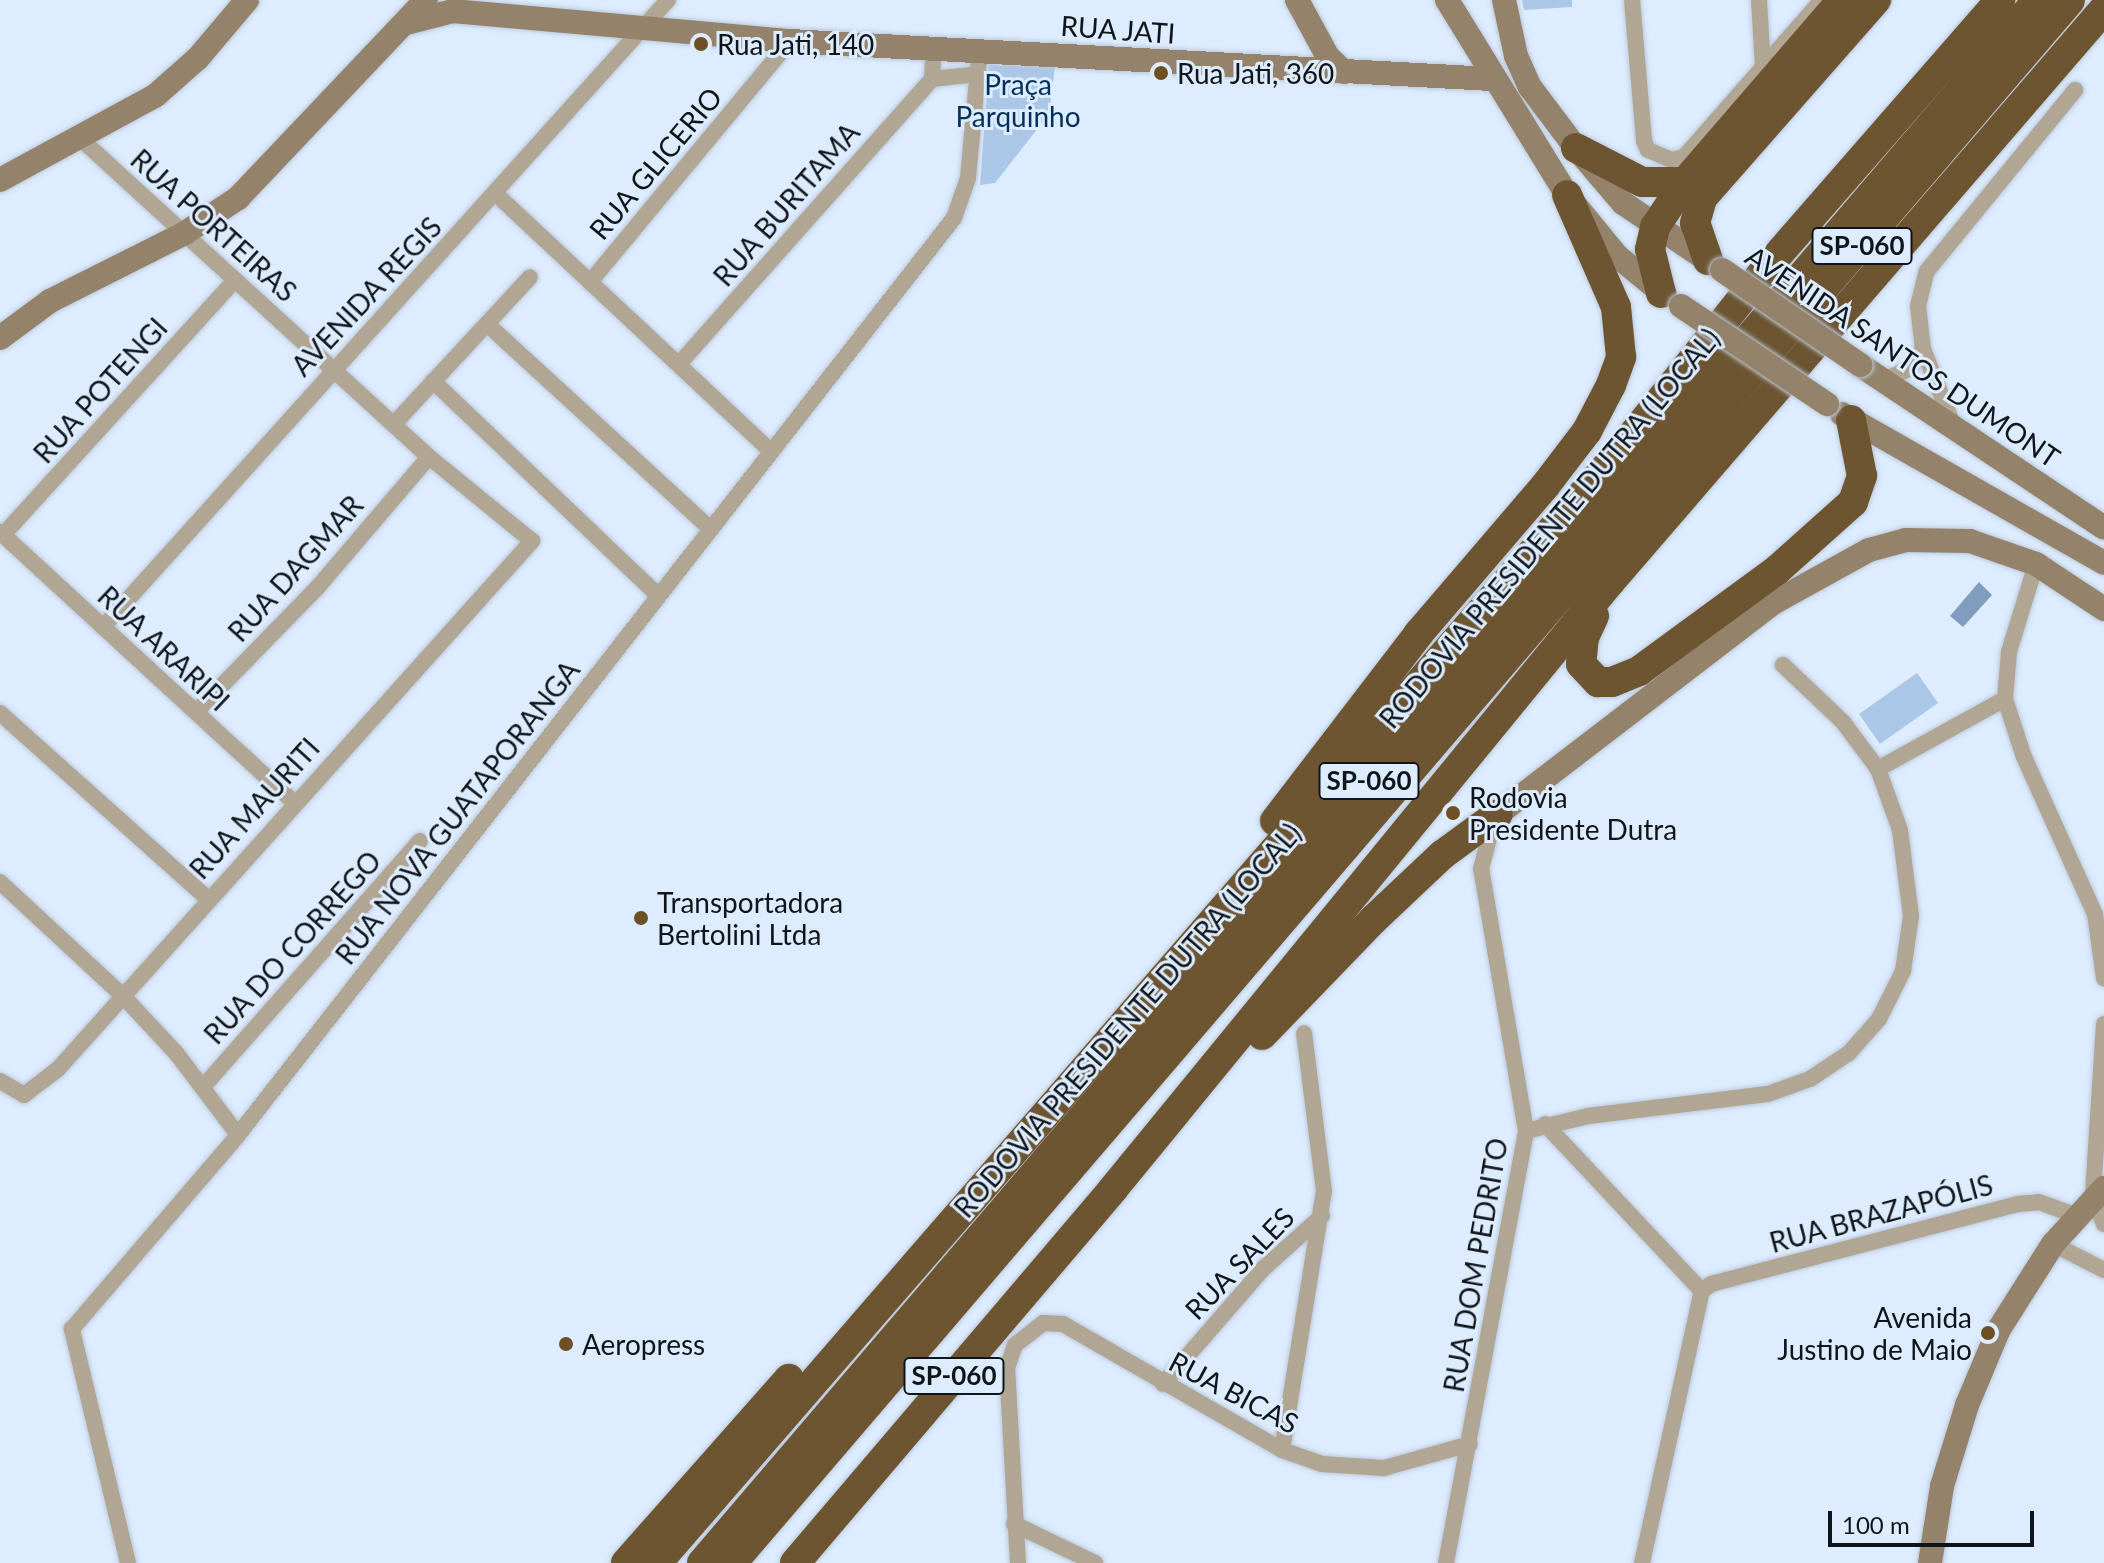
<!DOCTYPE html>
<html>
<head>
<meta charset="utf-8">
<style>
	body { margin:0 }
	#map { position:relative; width:2104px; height:1563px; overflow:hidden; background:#ddecff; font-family:Lato,sans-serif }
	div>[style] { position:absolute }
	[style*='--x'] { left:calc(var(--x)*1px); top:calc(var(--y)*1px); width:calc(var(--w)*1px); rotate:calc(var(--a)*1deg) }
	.green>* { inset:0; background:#aac7e8 }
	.water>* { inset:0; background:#809dbf }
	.roads { filter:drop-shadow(0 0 2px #bccadb) drop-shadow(0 0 2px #bccadb) }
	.street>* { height:16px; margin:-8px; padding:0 8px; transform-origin:8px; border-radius:8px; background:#b1a594 }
	.secondary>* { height:24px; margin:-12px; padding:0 12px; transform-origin:12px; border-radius:12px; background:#94836a }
	.highway>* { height:30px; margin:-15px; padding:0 15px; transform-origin:15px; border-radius:15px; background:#6e5532 }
	.bridges { filter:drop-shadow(0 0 2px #bccadb) drop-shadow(0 0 2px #bccadb) }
	.secondary-bridge>* { height:24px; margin:-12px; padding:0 12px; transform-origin:12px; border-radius:12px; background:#94836a }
	.dots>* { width:22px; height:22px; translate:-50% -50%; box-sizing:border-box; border:4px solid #ddecff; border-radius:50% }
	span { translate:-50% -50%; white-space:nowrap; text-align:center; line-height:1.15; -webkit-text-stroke:6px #ddecff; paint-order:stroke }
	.shield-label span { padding:2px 6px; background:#ddecff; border:2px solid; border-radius:6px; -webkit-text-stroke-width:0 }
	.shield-label { font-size:26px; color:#10151b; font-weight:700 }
	.street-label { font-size:28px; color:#10151b }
	.poi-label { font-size:28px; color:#10151b }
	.left { translate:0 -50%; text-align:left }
	.right { translate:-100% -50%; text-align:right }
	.park-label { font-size:28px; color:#04315c }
	.scale { position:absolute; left:1828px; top:1511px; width:206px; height:36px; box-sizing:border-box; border:4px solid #10151b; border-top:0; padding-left:10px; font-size:24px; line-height:28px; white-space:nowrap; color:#10151b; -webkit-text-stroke:6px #ddecff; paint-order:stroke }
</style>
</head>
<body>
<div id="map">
	<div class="green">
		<div style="clip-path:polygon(1522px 0,1572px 0,1572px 7px,1524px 10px)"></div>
		<div style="clip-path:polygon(989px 65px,1055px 67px,1049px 114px,995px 183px,980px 185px)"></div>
		<div style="clip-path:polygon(1917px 673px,1938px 703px,1880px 744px,1859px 714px)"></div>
	</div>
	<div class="water">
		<div style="clip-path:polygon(1979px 582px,1992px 595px,1963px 627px,1950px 616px)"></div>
	</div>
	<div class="roads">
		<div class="street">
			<div style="--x:1632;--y:0;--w:142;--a:85.1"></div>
			<div style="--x:1644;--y:141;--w:10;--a:66"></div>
			<div style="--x:1648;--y:150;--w:26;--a:23"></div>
			<div style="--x:1672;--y:160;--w:12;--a:-14"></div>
			<div style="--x:1684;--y:157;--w:209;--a:-48.7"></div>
			<div style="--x:1759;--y:0;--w:67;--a:86.6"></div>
			<div style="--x:932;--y:79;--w:47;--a:-6.1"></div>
			<div style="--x:496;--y:194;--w:375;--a:43.1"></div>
			<div style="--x:590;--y:282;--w:313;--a:-50.3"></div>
			<div style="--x:487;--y:324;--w:302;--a:42.5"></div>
			<div style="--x:679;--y:364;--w:381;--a:-48.4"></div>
			<div style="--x:932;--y:79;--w:33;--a:-87"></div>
			<div style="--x:1884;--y:380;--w:27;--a:-24"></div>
			<div style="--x:1909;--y:369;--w:24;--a:-55"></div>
			<div style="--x:433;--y:381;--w:309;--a:43.6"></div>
			<div style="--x:394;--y:424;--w:200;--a:-47.2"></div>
			<div style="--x:1954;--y:427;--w:84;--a:-111.7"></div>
			<div style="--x:1923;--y:349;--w:43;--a:-96.6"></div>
			<div style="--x:1918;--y:306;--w:36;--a:-76"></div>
			<div style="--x:1927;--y:271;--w:234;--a:-50.7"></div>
			<div style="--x:0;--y:532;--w:398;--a:42.6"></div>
			<div style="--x:3;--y:535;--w:345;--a:-47.7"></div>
			<div style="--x:2036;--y:564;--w:92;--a:107.1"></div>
			<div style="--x:2009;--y:652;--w:47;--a:94.9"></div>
			<div style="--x:2005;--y:699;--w:61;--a:71.9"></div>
			<div style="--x:2024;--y:757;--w:172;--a:65.7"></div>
			<div style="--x:2095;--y:914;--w:65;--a:82"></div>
			<div style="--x:103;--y:627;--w:844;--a:-47.98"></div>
			<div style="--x:196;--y:712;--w:173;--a:-45.7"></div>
			<div style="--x:317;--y:588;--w:172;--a:-49.5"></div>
			<div style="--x:0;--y:713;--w:278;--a:41.8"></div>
			<div style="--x:1878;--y:769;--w:145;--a:-28.9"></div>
			<div style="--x:0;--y:882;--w:166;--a:42.8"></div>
			<div style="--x:122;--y:995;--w:81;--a:47"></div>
			<div style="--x:177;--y:1054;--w:101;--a:53"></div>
			<div style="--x:2104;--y:1024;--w:172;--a:93.7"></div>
			<div style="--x:2093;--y:1196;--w:30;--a:69"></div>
			<div style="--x:0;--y:1081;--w:28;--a:30"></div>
			<div style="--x:24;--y:1095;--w:43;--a:-37.4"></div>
			<div style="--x:58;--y:1069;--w:710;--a:-48.08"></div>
			<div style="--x:532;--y:541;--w:133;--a:-140.8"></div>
			<div style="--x:429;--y:457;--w:475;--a:-137.6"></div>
			<div style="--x:203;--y:1087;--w:328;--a:-48.6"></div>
			<div style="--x:1545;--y:1124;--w:229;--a:46.8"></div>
			<div style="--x:1526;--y:1131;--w:64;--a:-13.6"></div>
			<div style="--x:1588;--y:1116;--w:181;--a:-7"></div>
			<div style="--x:1768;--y:1094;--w:45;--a:-19.7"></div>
			<div style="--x:1810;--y:1079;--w:47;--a:-33.7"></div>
			<div style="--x:1849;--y:1053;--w:45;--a:-48.6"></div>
			<div style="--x:1879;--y:1019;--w:54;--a:-63.4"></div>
			<div style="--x:1903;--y:971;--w:56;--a:-81.7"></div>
			<div style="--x:1911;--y:916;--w:87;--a:-97.3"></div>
			<div style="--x:1900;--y:830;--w:65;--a:-109.8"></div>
			<div style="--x:1878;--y:769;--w:59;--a:-126.7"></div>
			<div style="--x:1843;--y:722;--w:83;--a:-136.5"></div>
			<div style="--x:2053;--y:1244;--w:57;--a:27"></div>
			<div style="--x:1163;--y:1384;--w:154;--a:-49"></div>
			<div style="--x:1264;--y:1268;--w:78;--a:-41.9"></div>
			<div style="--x:1282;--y:1450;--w:262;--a:-80.8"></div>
			<div style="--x:1324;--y:1191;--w:159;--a:-97.2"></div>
			<div style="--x:1014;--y:1524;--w:90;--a:25.7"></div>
			<div style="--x:128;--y:1563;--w:241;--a:-103.5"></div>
			<div style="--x:72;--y:1329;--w:255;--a:-49.4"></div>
			<div style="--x:238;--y:1135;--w:1163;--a:-52.02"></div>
			<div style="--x:954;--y:218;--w:42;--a:-70.7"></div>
			<div style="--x:968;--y:178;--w:130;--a:-84.7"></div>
			<div style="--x:1018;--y:1563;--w:195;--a:-93.2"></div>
			<div style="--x:1007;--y:1368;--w:24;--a:-71"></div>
			<div style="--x:1015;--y:1345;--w:36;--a:-38"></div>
			<div style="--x:1043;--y:1323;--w:20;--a:3"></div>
			<div style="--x:1063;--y:1324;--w:253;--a:29.9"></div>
			<div style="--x:1282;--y:1450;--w:42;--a:19.3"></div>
			<div style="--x:1322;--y:1464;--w:62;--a:3.7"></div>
			<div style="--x:1384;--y:1468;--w:89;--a:-15.6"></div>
			<div style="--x:1446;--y:1563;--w:439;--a:-79.5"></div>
			<div style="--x:1526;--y:1131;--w:266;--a:-99.7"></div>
			<div style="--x:1481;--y:869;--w:48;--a:-75.4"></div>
			<div style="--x:1642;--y:1563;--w:279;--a:-77.6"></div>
			<div style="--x:1702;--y:1291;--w:11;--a:-38"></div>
			<div style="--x:1711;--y:1284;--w:317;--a:-14.6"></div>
			<div style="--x:2018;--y:1204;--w:21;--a:-5"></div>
			<div style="--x:2039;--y:1202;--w:37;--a:20"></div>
		</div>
		<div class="secondary">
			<div style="--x:1297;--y:0;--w:65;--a:61.5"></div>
			<div style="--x:1328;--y:57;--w:22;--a:43"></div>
			<div style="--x:1447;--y:0;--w:229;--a:58.4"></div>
			<div style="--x:1567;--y:195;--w:79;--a:50.7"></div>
			<div style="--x:1617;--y:256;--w:62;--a:39.1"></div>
			<div style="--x:1504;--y:0;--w:57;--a:77.9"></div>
			<div style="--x:1516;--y:56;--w:34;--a:66"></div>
			<div style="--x:1530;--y:87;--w:76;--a:53"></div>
			<div style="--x:1576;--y:148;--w:72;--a:49.5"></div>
			<div style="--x:1623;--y:203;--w:109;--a:34.1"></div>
			<div style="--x:406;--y:23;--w:49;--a:-14.3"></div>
			<div style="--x:453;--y:11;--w:338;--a:5.1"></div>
			<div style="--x:790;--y:41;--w:703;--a:3.1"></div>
			<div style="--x:0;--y:180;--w:176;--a:-28.5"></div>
			<div style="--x:155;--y:96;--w:57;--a:-41.5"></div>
			<div style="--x:198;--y:58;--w:76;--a:-49.8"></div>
			<div style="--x:0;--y:338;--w:62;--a:-36.5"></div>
			<div style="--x:50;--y:301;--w:151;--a:-26.7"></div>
			<div style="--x:185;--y:233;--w:64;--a:-33.4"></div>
			<div style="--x:238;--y:198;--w:273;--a:-46.5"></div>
			<div style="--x:1860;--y:365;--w:293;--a:33.7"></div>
			<div style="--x:1842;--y:414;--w:301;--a:29.6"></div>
			<div style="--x:1498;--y:814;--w:347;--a:-37.5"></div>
			<div style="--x:1773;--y:603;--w:110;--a:-28.9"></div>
			<div style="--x:1869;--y:550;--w:38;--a:-15"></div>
			<div style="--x:1906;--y:540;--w:64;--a:0.9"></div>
			<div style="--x:1970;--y:541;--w:70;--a:19.2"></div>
			<div style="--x:2036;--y:564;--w:82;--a:33.5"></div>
			<div style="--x:1930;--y:1563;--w:78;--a:-81.1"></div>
			<div style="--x:1942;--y:1486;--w:85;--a:-72.8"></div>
			<div style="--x:1967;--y:1405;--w:82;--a:-67.2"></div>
			<div style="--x:1999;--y:1329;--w:101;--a:-57.6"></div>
			<div style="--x:2053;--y:1244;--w:76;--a:-47.7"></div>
		</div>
		<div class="highway">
			<div style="--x:1576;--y:148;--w:74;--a:27.3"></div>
			<div style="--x:1642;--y:182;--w:43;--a:0"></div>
			<div style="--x:1708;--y:260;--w:39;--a:-109"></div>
			<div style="--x:1695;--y:223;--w:26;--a:-74"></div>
			<div style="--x:1702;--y:198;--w:264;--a:-48.7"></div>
			<div style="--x:1661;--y:293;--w:45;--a:-104"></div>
			<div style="--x:1650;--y:249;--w:23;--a:-77"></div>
			<div style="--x:1655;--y:227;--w:54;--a:-56.3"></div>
			<div style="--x:1685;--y:182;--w:240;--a:-49.2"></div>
			<div style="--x:1594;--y:616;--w:23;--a:115"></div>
			<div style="--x:1584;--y:637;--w:27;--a:96"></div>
			<div style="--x:1581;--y:664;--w:25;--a:47"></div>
			<div style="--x:1598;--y:682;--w:14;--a:0"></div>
			<div style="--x:1612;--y:682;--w:29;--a:-22"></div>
			<div style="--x:1639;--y:671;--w:171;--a:-36.2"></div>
			<div style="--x:1777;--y:570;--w:102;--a:-41.8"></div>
			<div style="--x:1853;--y:502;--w:28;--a:-71"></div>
			<div style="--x:1862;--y:476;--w:57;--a:-101.1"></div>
			<div style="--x:1275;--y:821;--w:237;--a:-52.5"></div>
			<div style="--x:1419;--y:633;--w:194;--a:-49.4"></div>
			<div style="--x:1545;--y:486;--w:69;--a:-52.6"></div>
			<div style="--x:1587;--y:431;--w:52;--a:-62.4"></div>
			<div style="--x:1611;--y:385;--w:30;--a:-70"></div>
			<div style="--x:1621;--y:357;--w:50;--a:-95.7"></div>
			<div style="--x:1616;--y:307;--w:122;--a:-113.6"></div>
			<div style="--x:1262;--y:1035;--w:160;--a:-46"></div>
			<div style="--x:1373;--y:920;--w:95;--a:-43.3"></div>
			<div style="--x:1442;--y:855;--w:69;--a:-36.2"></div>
			<div style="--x:626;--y:1563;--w:246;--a:-48.5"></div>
			<div style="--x:657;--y:1563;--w:1463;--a:-49.1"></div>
			<div style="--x:1615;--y:457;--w:246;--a:-51.3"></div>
			<div style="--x:1769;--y:265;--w:352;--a:-48.9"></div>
			<div style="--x:702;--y:1563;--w:2056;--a:-49.48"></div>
			<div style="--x:732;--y:1563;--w:2057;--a:-49.43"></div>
			<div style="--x:795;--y:1563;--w:491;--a:-49.6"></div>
			<div style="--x:1113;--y:1189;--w:785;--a:-50.69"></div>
			<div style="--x:1610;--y:582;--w:757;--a:-49.23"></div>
		</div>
	</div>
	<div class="bridges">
		<div class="secondary-bridge">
			<div style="--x:1722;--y:270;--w:168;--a:34.5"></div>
			<div style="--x:1681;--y:306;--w:176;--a:33.9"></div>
		</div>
	</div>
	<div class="dots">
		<div style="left:701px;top:44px;background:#6d5023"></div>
		<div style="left:1161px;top:73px;background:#6d5023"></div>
		<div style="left:1453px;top:813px;background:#6d5023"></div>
		<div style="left:641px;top:918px;background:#6d5023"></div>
		<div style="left:1988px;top:1333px;background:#6d5023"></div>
		<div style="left:566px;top:1344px;background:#6d5023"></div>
	</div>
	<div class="shield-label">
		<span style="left:1862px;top:246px">SP-060</span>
		<span style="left:1369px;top:781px">SP-060</span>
		<span style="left:954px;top:1376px">SP-060</span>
	</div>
	<div class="street-label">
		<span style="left:1118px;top:29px;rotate:4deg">RUA JATI</span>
		<span style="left:655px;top:163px;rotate:-50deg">RUA GLICERIO</span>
		<span style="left:786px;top:204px;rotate:-49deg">RUA BURITAMA</span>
		<span style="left:214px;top:225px;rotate:42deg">RUA PORTEIRAS</span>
		<span style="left:366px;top:296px;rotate:-47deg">AVENIDA REGIS</span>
		<span style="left:1903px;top:356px;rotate:34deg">AVENIDA SANTOS DUMONT</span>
		<span style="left:100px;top:390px;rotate:-48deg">RUA POTENGI</span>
		<span style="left:1549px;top:528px;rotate:-50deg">RODOVIA PRESIDENTE DUTRA (LOCAL)</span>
		<span style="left:295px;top:568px;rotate:-48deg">RUA DAGMAR</span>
		<span style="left:164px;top:648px;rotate:43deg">RUA ARARIPI</span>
		<span style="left:254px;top:808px;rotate:-48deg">RUA MAURITI</span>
		<span style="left:457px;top:812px;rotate:-52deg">RUA NOVA GUATAPORANGA</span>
		<span style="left:292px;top:947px;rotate:-48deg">RUA DO CORREGO</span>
		<span style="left:1127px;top:1020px;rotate:-49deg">RODOVIA PRESIDENTE DUTRA (LOCAL)</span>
		<span style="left:1881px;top:1213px;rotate:-15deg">RUA BRAZAPÓLIS</span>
		<span style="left:1239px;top:1263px;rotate:-46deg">RUA SALES</span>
		<span style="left:1475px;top:1265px;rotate:-80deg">RUA DOM PEDRITO</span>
		<span style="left:1234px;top:1392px;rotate:28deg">RUA BICAS</span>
	</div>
	<div class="poi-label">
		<span class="left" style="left:717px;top:44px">Rua Jati, 140</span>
		<span class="left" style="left:1177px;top:73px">Rua Jati, 360</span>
		<span class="left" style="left:1469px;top:813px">Rodovia<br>Presidente Dutra</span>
		<span class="left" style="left:657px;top:918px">Transportadora<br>Bertolini Ltda</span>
		<span class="right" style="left:1972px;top:1333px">Avenida<br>Justino de Maio</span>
		<span class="left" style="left:582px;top:1344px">Aeropress</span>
	</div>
	<div class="park-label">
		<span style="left:1018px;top:100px">Praça<br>Parquinho</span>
	</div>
	<div class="scale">100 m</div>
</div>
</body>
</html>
